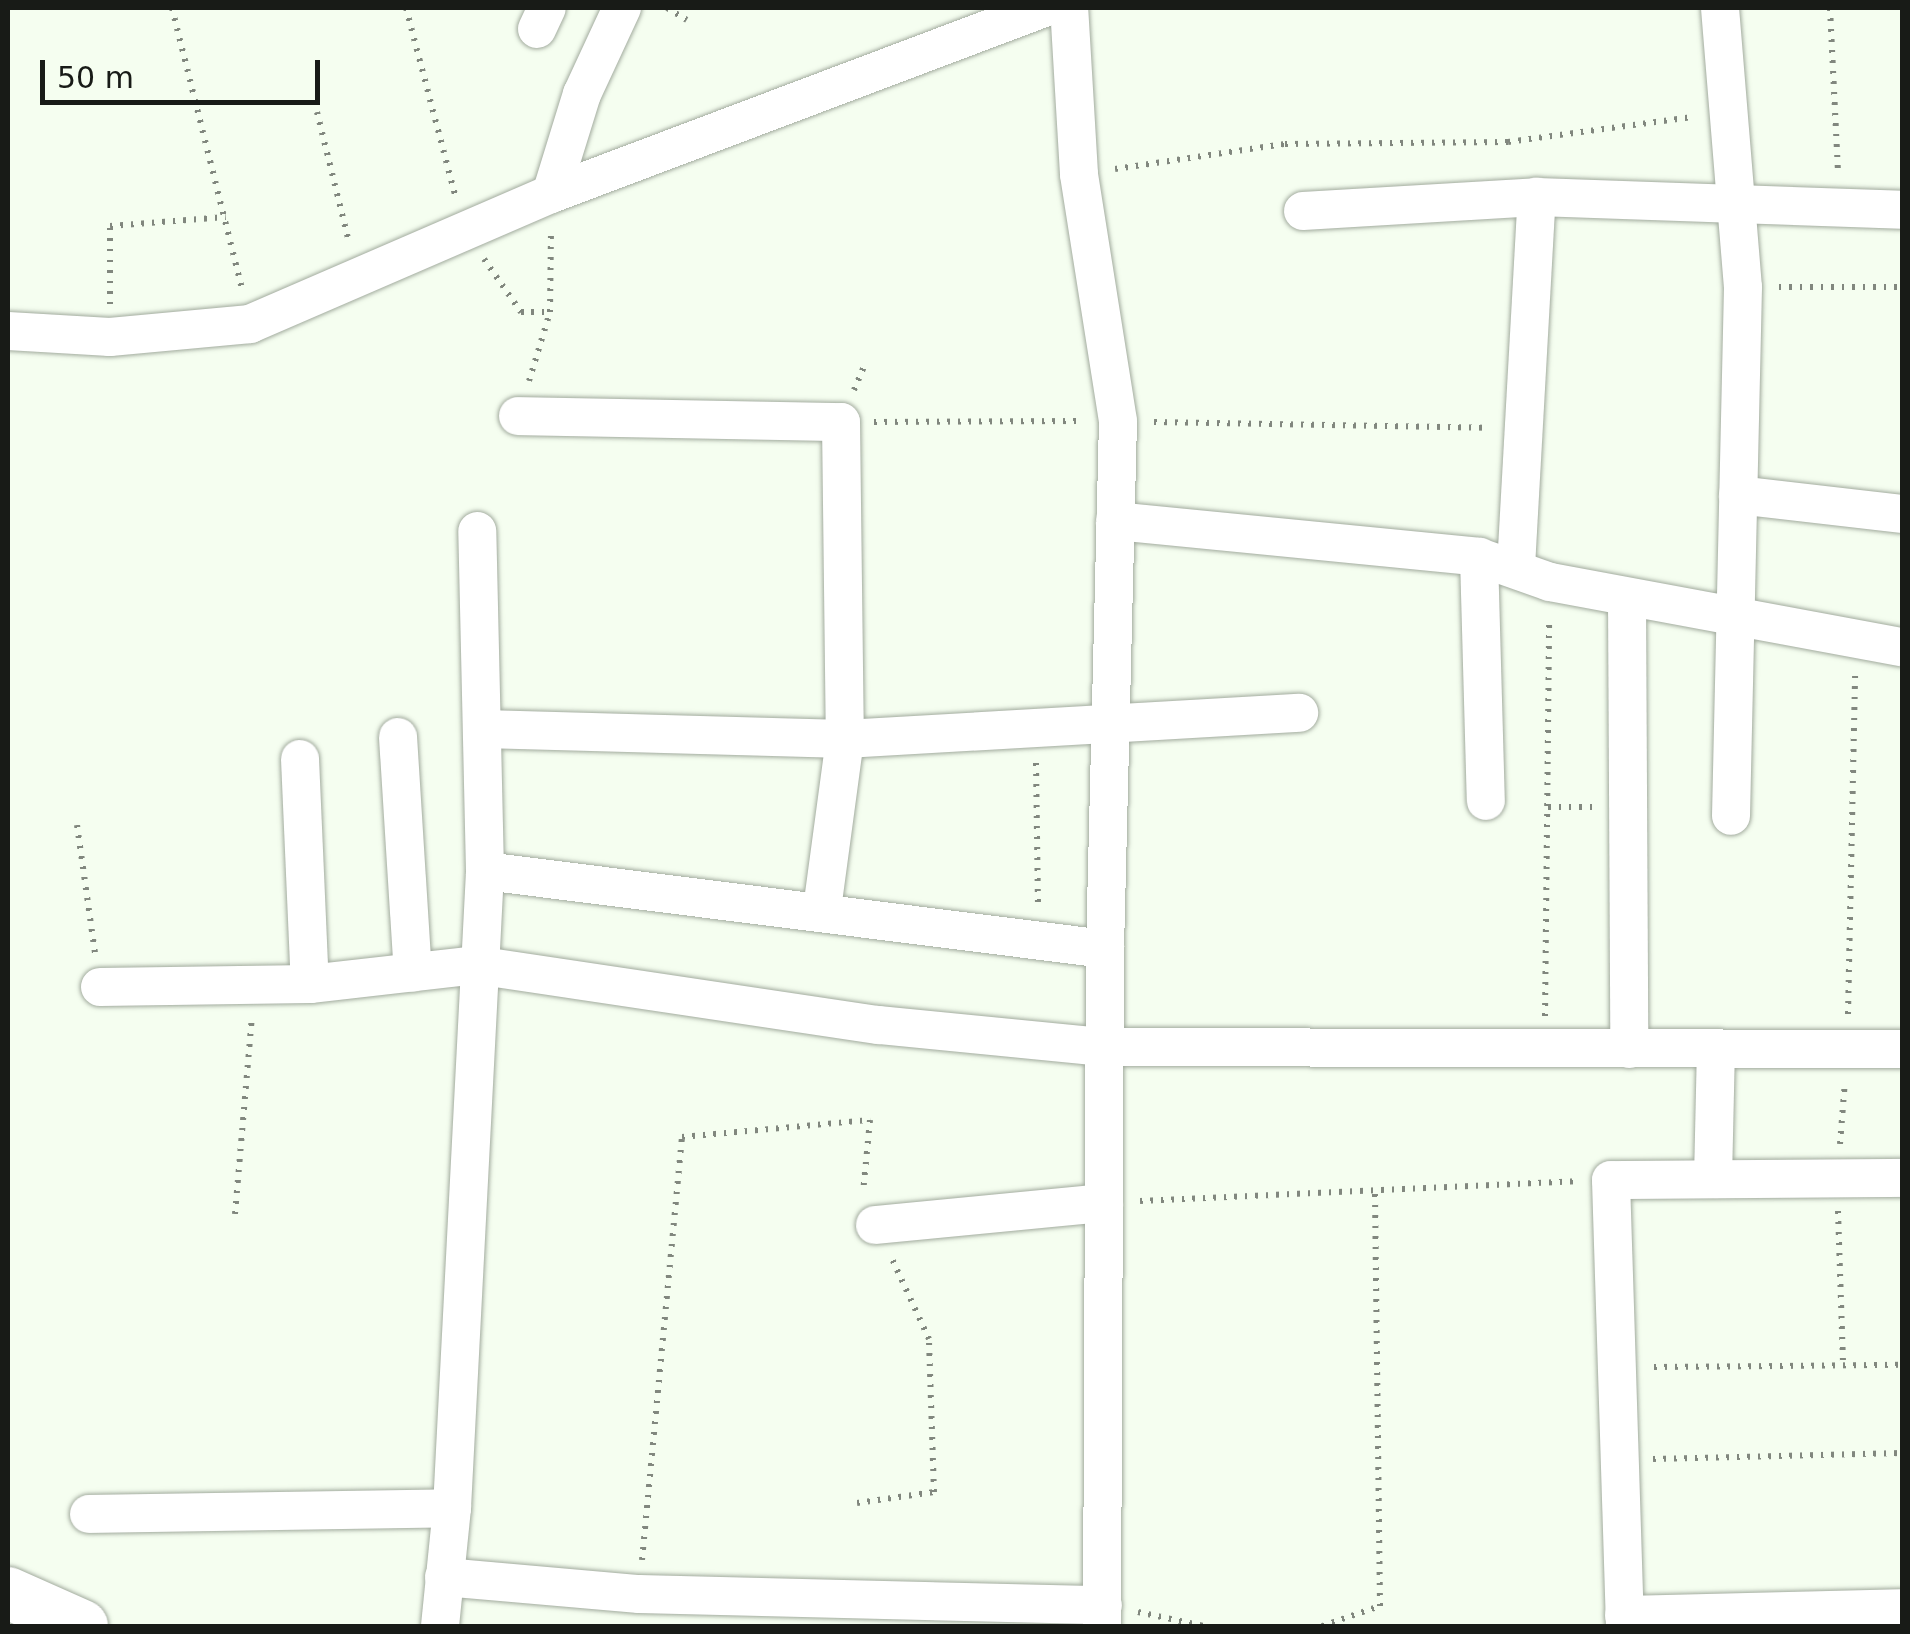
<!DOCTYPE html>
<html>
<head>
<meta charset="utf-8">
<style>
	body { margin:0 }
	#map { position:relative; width:1910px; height:1634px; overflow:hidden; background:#f5fef0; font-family:"DejaVu Sans",sans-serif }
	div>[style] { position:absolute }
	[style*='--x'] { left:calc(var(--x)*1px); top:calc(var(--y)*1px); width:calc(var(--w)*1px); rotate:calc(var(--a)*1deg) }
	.path>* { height:6px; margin-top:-3px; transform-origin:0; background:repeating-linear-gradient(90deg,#81877e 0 2.5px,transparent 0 10.5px) }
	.roads { filter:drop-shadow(0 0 2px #a2ab9e) drop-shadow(0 0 2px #a2ab9e) }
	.street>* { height:38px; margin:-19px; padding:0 19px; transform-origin:19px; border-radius:19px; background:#fff }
	.secondary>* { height:52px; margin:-26px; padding:0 26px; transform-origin:26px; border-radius:26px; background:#fff }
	span { translate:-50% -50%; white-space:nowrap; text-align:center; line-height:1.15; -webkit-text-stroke:8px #f5fef0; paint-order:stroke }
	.frame { position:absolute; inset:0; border:10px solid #181b17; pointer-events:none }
	.scale { position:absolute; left:40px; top:60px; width:280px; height:45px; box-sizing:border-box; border:5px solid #181b17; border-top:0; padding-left:12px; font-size:30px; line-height:35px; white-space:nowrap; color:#181b17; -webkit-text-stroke:8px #f5fef0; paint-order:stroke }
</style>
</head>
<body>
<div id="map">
	<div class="path">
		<div style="--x:172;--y:8;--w:289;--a:76"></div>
		<div style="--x:406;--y:8;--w:196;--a:75.3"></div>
		<div style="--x:667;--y:8;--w:23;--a:31"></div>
		<div style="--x:1830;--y:8;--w:163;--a:87.2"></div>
		<div style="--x:317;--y:112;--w:134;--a:76.2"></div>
		<div style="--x:1115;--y:169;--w:172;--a:-8.4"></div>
		<div style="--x:1285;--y:144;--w:223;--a:-0.5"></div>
		<div style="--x:1508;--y:142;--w:188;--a:-7.7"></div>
		<div style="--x:484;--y:259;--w:65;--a:55.1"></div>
		<div style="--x:521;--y:312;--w:29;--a:0"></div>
		<div style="--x:1779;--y:287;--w:123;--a:0"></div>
		<div style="--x:110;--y:304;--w:78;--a:-90"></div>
		<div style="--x:110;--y:226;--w:116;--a:-4.4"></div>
		<div style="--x:529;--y:381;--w:72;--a:-73.1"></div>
		<div style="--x:550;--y:312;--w:80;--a:-89.3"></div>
		<div style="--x:854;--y:390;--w:28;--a:-67"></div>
		<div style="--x:874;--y:422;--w:208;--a:-0.3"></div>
		<div style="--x:1154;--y:422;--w:333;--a:1"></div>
		<div style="--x:1036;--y:763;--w:143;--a:89.2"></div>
		<div style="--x:1548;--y:807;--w:44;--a:0"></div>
		<div style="--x:77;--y:825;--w:129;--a:82"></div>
		<div style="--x:1848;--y:1014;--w:342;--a:-88.8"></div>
		<div style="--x:1545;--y:1016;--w:398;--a:-89.4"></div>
		<div style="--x:1840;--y:1144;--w:63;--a:-85.5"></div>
		<div style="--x:1140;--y:1201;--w:437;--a:-2.6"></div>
		<div style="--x:1838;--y:1211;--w:154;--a:88.1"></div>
		<div style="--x:235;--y:1214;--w:198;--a:-85.1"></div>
		<div style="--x:1654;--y:1367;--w:248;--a:-0.5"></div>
		<div style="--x:1653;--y:1459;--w:249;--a:-1.4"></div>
		<div style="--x:857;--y:1503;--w:78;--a:-8.1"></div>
		<div style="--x:934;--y:1492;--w:153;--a:-91.9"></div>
		<div style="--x:929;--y:1339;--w:88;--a:-114.8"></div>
		<div style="--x:642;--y:1560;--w:425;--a:-84.6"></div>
		<div style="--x:682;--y:1137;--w:189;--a:-5.2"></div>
		<div style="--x:870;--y:1120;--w:73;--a:95.5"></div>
		<div style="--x:1138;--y:1612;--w:67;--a:12"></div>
		<div style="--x:1322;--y:1626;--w:61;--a:-19"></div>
		<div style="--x:1380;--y:1606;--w:417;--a:-90.7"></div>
	</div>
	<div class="roads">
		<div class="street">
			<div style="--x:1720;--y:8;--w:280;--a:85.3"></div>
			<div style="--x:1743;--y:287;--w:529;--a:91.3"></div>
			<div style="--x:537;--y:29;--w:23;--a:-65"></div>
			<div style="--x:551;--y:194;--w:105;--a:-72.8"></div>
			<div style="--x:582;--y:94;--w:95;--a:-65.1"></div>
			<div style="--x:1303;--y:211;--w:234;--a:-3.4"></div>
			<div style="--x:1537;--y:197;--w:365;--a:2"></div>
			<div style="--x:8;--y:331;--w:102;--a:3.4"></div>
			<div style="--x:110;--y:337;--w:141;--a:-5.3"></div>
			<div style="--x:250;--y:324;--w:328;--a:-23.4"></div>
			<div style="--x:551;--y:194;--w:527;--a:-20.67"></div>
			<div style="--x:518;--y:416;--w:323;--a:1.1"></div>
			<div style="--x:841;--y:422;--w:317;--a:89.3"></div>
			<div style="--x:845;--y:739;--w:172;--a:97.7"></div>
			<div style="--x:1738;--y:495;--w:165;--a:6.6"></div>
			<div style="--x:1115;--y:521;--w:366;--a:5.6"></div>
			<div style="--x:1479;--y:557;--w:75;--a:19.4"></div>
			<div style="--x:1550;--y:582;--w:358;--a:10.5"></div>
			<div style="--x:1479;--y:557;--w:244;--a:88.4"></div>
			<div style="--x:1516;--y:567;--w:371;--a:-86.8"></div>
			<div style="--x:1627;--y:598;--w:451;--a:89.7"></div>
			<div style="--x:483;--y:729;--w:362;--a:1.6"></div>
			<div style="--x:845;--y:739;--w:455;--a:-3.3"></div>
			<div style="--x:398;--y:737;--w:236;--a:86.4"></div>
			<div style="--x:300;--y:759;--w:225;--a:87.5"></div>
			<div style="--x:485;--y:871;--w:625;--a:7.17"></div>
			<div style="--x:1105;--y:949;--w:528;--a:-88.59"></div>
			<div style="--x:1118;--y:421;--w:250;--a:-99"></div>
			<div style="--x:1079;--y:174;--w:166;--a:-93.4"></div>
			<div style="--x:100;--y:987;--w:210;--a:-0.8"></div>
			<div style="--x:310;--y:984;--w:167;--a:-6.5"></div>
			<div style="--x:476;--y:965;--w:407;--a:8.5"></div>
			<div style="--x:879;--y:1025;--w:225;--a:5.6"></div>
			<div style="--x:1103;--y:1047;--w:799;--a:0.14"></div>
			<div style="--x:1713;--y:1179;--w:128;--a:-88.7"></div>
			<div style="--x:875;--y:1225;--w:230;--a:-5.5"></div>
			<div style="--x:89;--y:1514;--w:363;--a:-0.9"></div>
			<div style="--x:444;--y:1577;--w:196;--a:5"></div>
			<div style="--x:639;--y:1594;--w:464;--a:1.4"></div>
			<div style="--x:1624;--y:1615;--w:278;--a:-1.4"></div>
			<div style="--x:440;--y:1626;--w:119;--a:-84.2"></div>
			<div style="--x:452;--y:1508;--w:638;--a:-87.03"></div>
			<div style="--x:485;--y:871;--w:340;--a:-91.3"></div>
			<div style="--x:1102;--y:1626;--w:677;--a:-89.75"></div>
			<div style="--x:1625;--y:1626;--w:446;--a:-91.8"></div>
			<div style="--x:1611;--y:1180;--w:291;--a:-0.4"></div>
		</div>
		<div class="secondary">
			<div style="--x:8;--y:1593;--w:81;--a:24"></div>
		</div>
	</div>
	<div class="frame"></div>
	<div class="scale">50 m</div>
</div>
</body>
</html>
